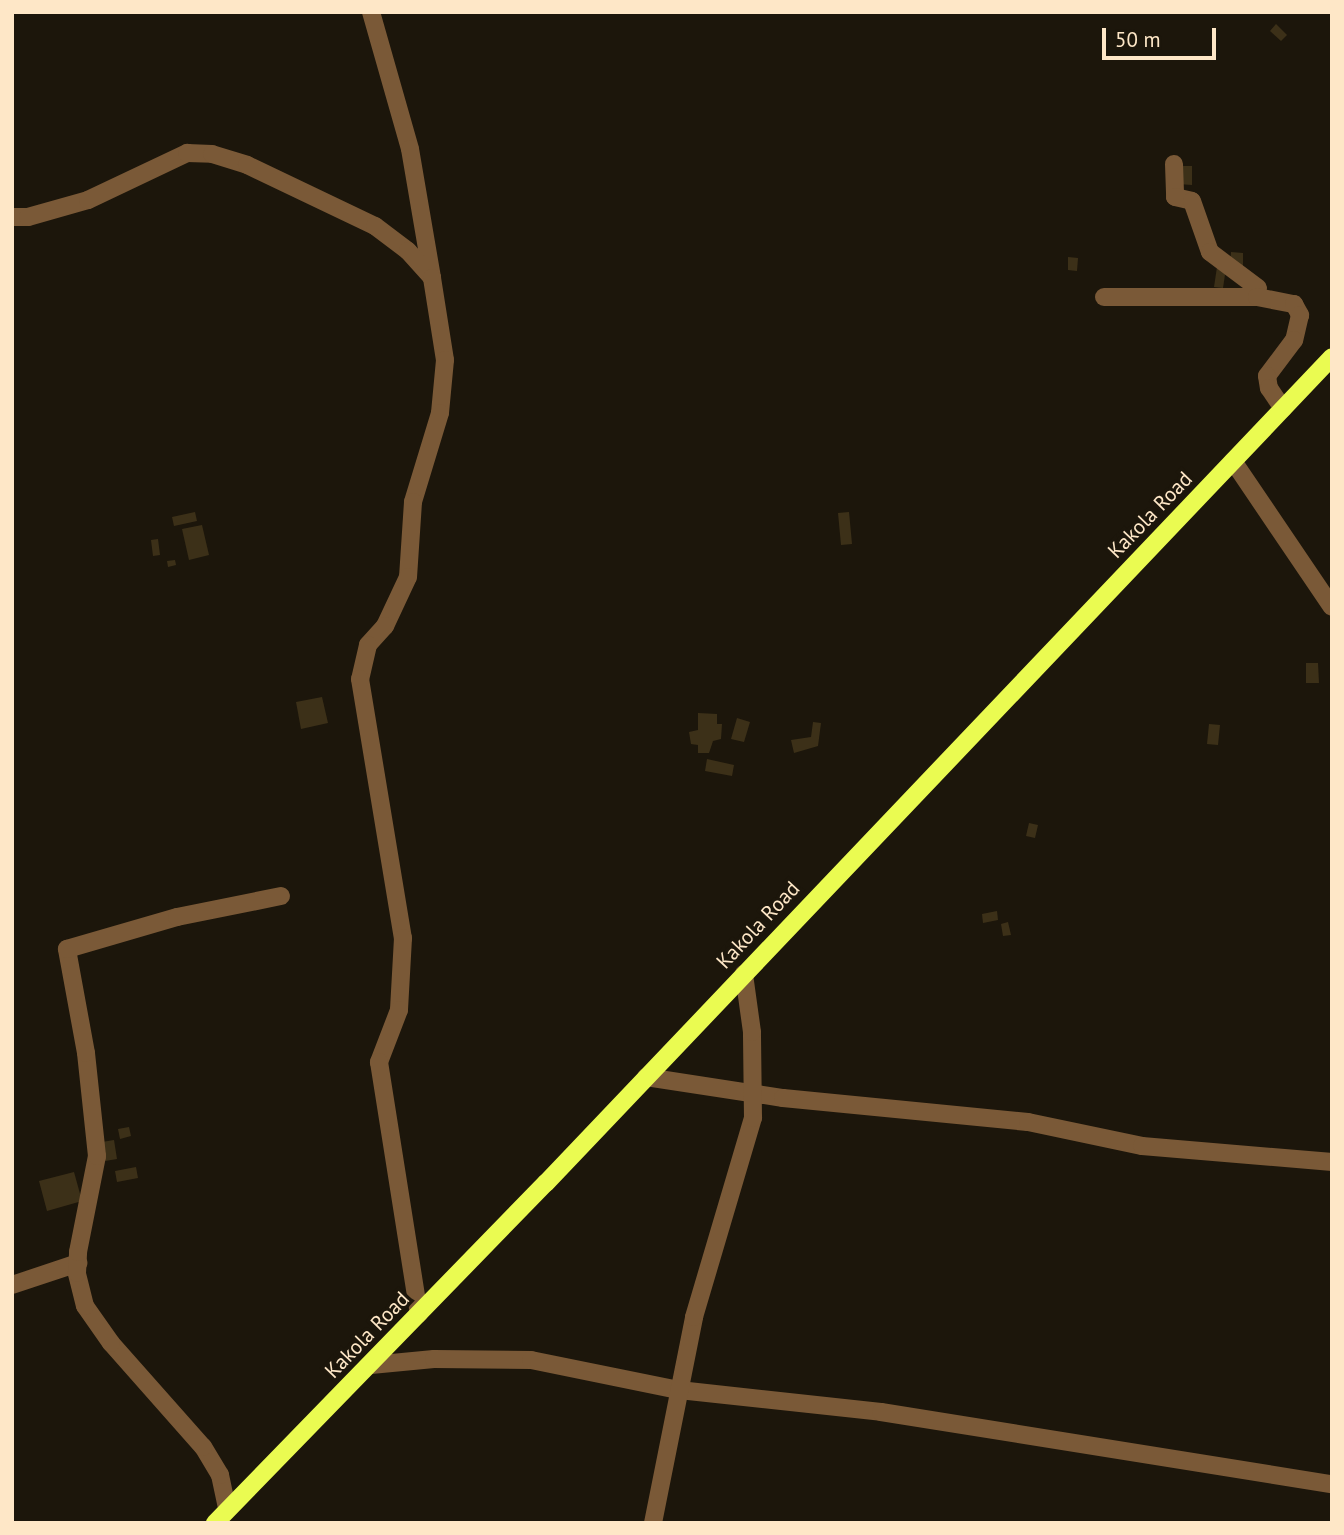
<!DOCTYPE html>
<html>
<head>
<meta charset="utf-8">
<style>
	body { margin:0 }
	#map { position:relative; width:1344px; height:1535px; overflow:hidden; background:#1c160b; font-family:"PT Sans",sans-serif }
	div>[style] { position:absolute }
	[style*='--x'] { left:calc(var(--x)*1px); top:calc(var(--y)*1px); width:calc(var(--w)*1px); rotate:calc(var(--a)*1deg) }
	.building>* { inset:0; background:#3c3018 }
	.minor>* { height:18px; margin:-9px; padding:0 9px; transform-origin:9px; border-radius:9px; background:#7a5937 }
	.major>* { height:18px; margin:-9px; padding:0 9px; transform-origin:9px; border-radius:9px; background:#eafb51 }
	span { translate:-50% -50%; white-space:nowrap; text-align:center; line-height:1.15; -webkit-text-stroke:7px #1c160b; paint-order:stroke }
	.street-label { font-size:21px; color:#fee7c7 }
	.frame { position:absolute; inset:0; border:14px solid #fee7c7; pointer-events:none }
	.scale { position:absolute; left:1102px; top:28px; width:114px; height:32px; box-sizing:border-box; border:4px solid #fee7c7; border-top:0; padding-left:9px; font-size:21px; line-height:24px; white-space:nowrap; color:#fee7c7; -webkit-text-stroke:5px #1c160b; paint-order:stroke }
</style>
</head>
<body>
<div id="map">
	<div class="building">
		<div style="clip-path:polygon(1276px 24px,1287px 35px,1281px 41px,1270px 31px)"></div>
		<div style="clip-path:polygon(1178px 166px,1192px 166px,1192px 185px,1178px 184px)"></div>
		<div style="clip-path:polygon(1231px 252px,1243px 253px,1243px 267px,1230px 267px)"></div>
		<div style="clip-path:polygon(1068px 257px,1078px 258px,1077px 271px,1068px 270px)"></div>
		<div style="clip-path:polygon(1217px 267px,1226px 268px,1223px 288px,1214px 287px)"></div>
		<div style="clip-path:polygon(195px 512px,197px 521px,174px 526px,172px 517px)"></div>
		<div style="clip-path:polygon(849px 512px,852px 544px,841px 545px,838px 513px)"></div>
		<div style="clip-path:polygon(202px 525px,209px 555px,189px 560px,182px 529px)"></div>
		<div style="clip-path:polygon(158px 539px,160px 555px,153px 556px,151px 540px)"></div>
		<div style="clip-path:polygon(175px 560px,176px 565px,168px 567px,167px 561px)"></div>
		<div style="clip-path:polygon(1306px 663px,1318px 663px,1319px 683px,1306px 683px)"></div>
		<div style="clip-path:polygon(322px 697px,328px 723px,301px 729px,296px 702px)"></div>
		<div style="clip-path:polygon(698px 713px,717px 714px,717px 724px,722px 724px,721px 739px,713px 741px,709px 753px,698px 753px,698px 745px,691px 744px,689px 732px,698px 730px)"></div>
		<div style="clip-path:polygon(737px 718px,750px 722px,744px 742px,731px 739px)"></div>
		<div style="clip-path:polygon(813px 722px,821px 723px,818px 746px,794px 753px,791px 740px,811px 737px)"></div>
		<div style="clip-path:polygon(1209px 724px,1220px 725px,1218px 745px,1207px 744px)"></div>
		<div style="clip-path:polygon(707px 759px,734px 765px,732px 776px,705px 771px)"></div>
		<div style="clip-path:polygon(1029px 823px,1038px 825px,1035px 838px,1026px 836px)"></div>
		<div style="clip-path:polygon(997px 911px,998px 920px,983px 923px,982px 914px)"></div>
		<div style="clip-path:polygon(1008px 922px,1011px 935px,1003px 936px,1001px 924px)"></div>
		<div style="clip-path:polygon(129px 1127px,131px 1136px,120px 1139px,118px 1129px)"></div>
		<div style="clip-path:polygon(114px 1140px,117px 1159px,105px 1161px,102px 1142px)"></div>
		<div style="clip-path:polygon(136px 1167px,138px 1178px,117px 1182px,115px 1171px)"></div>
		<div style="clip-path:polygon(74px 1172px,82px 1201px,47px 1211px,39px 1181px)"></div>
	</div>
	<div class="minor">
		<div style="--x:371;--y:12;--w:142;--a:74.1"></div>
		<div style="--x:410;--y:149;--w:131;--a:80.3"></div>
		<div style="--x:1174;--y:164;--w:33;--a:88"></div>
		<div style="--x:1175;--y:197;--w:17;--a:13"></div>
		<div style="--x:1192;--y:201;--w:54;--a:70.6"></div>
		<div style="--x:1210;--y:252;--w:60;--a:36.9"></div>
		<div style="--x:12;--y:217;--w:16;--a:0"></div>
		<div style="--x:28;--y:217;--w:62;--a:-15.8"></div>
		<div style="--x:88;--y:200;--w:110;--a:-25.4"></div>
		<div style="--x:187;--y:153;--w:25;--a:2"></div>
		<div style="--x:212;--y:154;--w:37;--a:17"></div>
		<div style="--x:247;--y:165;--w:142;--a:25.5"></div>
		<div style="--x:375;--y:226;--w:41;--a:37.1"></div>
		<div style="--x:408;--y:251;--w:36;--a:48"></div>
		<div style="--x:432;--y:278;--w:83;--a:81"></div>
		<div style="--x:445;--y:360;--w:53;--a:95.4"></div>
		<div style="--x:440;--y:413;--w:93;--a:106.9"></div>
		<div style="--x:413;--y:502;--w:75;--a:93.8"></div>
		<div style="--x:408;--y:577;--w:54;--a:115.1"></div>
		<div style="--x:385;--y:626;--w:25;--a:132"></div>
		<div style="--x:368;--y:645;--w:35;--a:103"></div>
		<div style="--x:360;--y:679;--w:263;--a:80.6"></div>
		<div style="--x:403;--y:938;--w:72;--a:93.2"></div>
		<div style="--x:399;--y:1010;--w:56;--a:111"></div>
		<div style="--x:379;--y:1062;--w:255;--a:81"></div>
		<div style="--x:1104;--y:297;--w:153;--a:0"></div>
		<div style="--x:1257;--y:297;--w:38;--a:11"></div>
		<div style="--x:1294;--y:304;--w:13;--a:61"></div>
		<div style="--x:1300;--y:315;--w:26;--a:103"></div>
		<div style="--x:1294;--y:340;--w:45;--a:126.9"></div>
		<div style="--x:1267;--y:376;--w:12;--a:81"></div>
		<div style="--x:1269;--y:388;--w:25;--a:56"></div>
		<div style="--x:1233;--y:461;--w:176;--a:55.9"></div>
		<div style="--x:646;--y:1077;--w:139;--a:8.7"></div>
		<div style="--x:783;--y:1098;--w:246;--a:5.6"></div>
		<div style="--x:1028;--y:1122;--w:116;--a:11.9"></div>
		<div style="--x:1142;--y:1146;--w:191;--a:4.8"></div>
		<div style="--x:12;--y:1285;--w:70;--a:-18.4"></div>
		<div style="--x:371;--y:1365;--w:63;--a:-5.4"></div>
		<div style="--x:434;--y:1359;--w:97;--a:0.6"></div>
		<div style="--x:531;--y:1360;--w:151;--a:11.5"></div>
		<div style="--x:679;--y:1390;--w:203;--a:6.2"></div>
		<div style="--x:881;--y:1412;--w:457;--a:9.1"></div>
		<div style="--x:227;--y:1508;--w:34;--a:-102"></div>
		<div style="--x:220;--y:1475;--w:33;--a:-121"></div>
		<div style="--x:203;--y:1447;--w:139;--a:-131.5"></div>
		<div style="--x:111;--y:1343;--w:45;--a:-125.1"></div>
		<div style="--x:85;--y:1306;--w:34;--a:-104"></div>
		<div style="--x:77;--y:1273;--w:21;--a:-87"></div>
		<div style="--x:78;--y:1252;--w:98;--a:-78.8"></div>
		<div style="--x:97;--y:1156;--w:104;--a:-96.1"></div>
		<div style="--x:86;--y:1053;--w:106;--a:-100.4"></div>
		<div style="--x:67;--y:949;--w:115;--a:-16.2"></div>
		<div style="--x:177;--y:917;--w:106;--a:-11.4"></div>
		<div style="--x:653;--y:1523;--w:210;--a:-78.7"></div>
		<div style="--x:694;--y:1317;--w:208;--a:-73.5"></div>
		<div style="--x:753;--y:1118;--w:86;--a:-90.7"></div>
		<div style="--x:752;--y:1032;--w:59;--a:-97.9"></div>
	</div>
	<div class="major">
		<div style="--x:215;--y:1523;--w:475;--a:-45.8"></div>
		<div style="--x:546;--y:1183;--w:1140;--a:-46.42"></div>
	</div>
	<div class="street-label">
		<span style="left:1150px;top:515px;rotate:-46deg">Kakola Road</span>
		<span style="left:758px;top:925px;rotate:-47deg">Kakola Road</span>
		<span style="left:367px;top:1335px;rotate:-46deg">Kakola Road</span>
	</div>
	<div class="frame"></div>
	<div class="scale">50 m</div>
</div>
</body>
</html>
